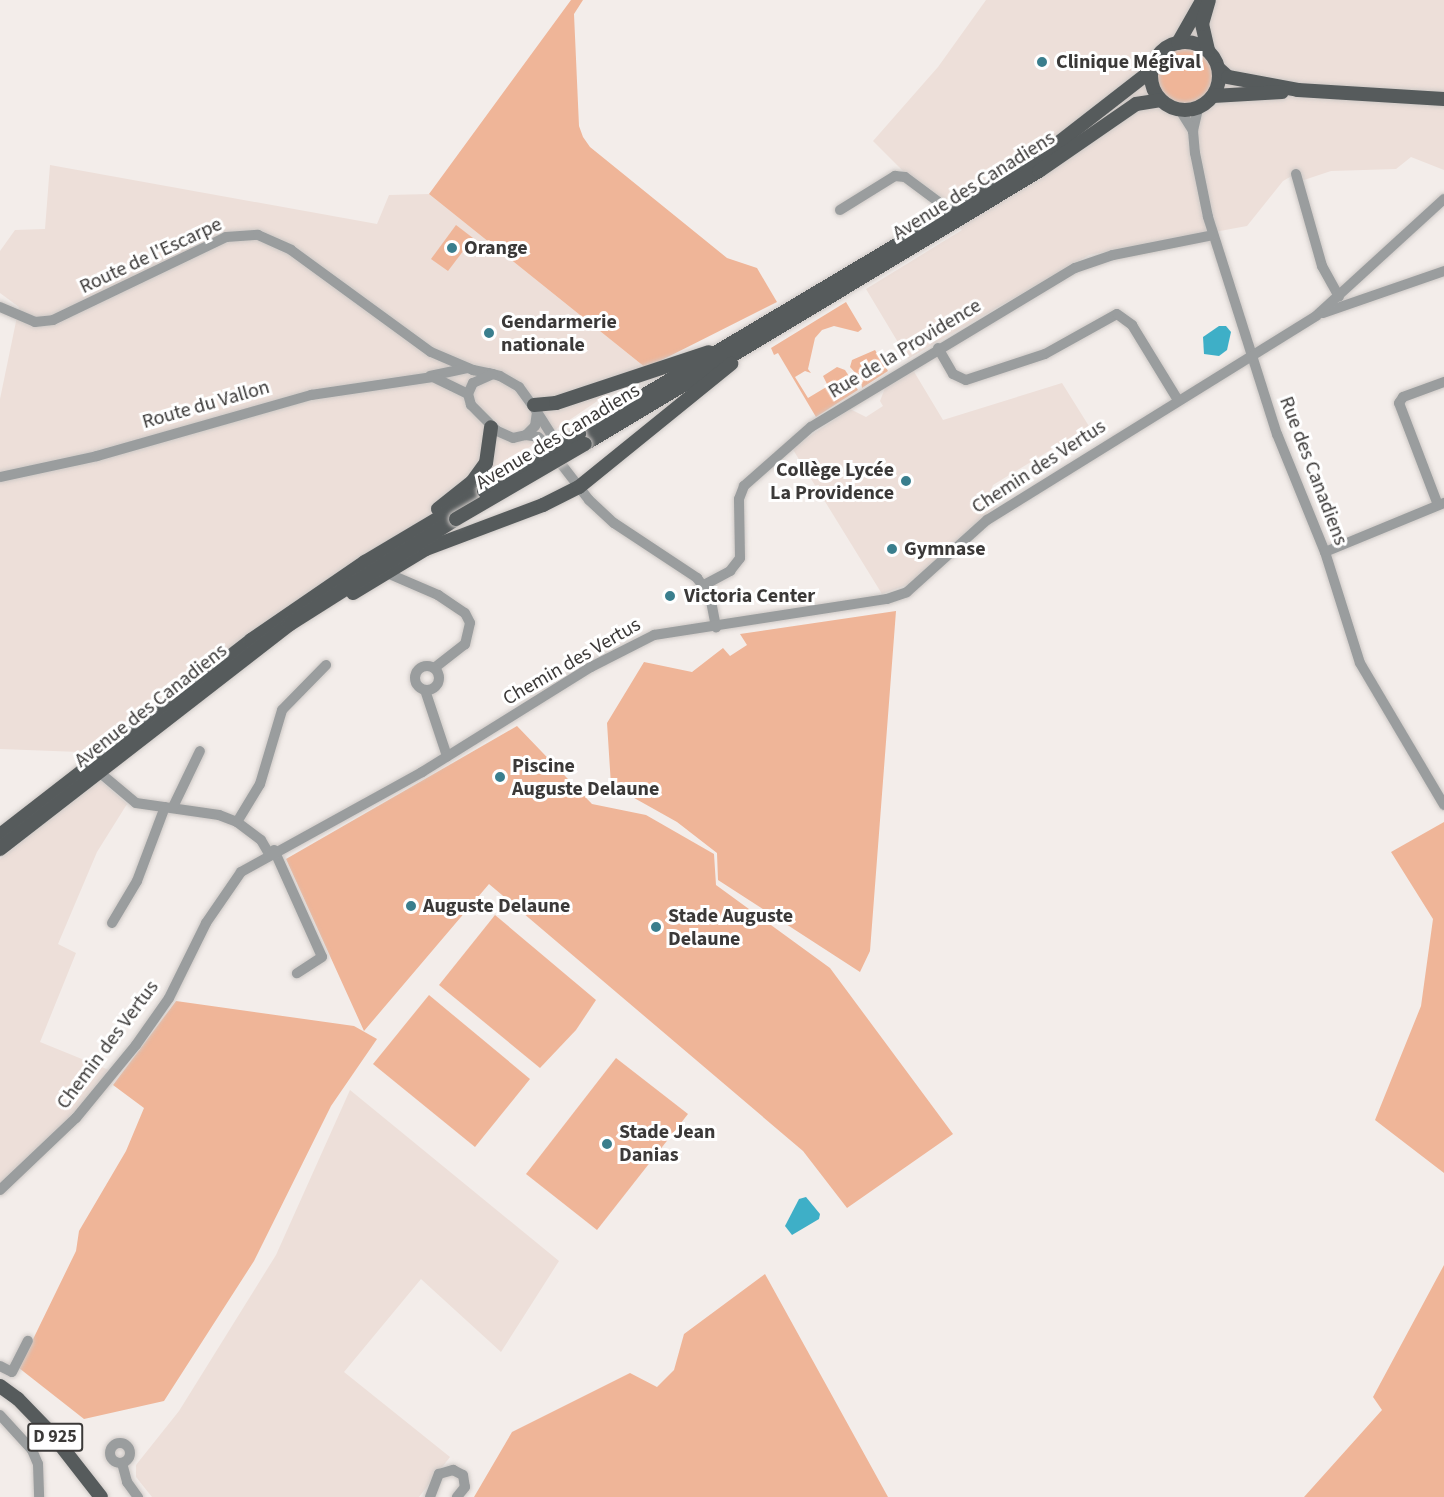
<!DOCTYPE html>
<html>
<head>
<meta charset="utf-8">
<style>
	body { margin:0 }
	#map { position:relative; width:1444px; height:1497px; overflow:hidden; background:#f3edea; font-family:"Source Sans 3",sans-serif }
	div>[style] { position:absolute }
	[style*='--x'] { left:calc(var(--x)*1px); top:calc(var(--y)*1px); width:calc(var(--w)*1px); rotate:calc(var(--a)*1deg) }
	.built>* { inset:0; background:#eddfd9 }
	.green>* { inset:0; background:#efb598 }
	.round { border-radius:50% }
	.water>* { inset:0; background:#3eafc7 }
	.roads { filter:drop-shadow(0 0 2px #cec9c6) drop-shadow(0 0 2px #cec9c6) }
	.minor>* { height:10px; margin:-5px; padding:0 5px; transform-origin:5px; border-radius:5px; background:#9a9d9e }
	.minor>.ring { margin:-5px; padding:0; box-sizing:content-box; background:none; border:10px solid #9a9d9e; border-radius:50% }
	.major>* { height:14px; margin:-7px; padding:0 7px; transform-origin:7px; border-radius:7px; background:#565b5c }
	.major>.ring { margin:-7px; padding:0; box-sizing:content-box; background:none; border:14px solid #565b5c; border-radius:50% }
	.bridges { filter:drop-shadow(0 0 2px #cec9c6) drop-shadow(0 0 2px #cec9c6) }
	.major-bridge>* { height:14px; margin:-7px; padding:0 7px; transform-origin:7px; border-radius:7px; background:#565b5c }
	.dots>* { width:16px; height:16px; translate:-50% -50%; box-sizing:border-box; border:3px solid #fff; border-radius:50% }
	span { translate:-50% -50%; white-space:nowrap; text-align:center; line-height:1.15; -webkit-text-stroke:6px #fff; paint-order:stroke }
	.shield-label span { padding:2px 4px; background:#fff; border:2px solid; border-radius:4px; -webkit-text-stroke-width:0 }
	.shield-label { font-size:18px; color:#3b3938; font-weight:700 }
	.poi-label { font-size:20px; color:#3b3938; font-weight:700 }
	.left { translate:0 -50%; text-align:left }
	.right { translate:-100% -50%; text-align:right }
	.street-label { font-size:20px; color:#3b3938 }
</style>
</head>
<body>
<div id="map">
	<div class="built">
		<div style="clip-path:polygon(986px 0,1444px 0,1444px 170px,1411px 157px,1396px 169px,1331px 171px,1298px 182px,1295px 174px,1283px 181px,1247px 226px,1089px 255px,908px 359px,866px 289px,962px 230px,873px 141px,938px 67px)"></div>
		<div style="clip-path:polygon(50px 165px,377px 224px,389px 195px,429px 194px,646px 368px,80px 752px,0 749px,0 399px,19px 307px,0 293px,0 251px,15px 230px,45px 229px)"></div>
		<div style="clip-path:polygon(913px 370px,943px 420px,1062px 383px,1092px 431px,1072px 437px,993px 485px,990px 493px,997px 506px,909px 584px,882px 594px,792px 448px,850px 409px,866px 417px,883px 406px,880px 401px,885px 388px)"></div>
		<div style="clip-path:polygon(99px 779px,127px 804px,97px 852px,58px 944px,76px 953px,40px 1042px,109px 1070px,72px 1116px,0 1188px,0 859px)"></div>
		<div style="clip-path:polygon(350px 1090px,559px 1261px,501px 1352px,421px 1279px,344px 1372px,450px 1457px,419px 1497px,152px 1497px,136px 1477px,136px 1465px,179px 1411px,276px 1255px)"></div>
	</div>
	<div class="green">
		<div style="clip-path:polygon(571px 0,583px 0,574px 14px,579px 126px,583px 137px,590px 147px,727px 258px,757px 268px,777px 302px,646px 368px,429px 194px)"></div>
		<div class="round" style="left:1156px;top:46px;width:58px;height:58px"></div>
		<div style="clip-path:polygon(456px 225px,473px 238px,448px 271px,431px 259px)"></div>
		<div style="clip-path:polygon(846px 302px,862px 329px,858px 332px,834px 326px,822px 330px,815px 338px,808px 369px,811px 373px,805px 371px,795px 377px,808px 398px,828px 386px,823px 376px,837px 367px,845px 370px,858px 390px,816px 417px,778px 353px,774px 355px,771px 348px)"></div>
		<div style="clip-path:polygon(875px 350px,888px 371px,862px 388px,861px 379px,850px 367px,852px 360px)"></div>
		<div style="clip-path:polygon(896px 611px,870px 951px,860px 972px,718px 880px,717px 853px,677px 822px,611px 785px,607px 723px,644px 662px,692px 672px,723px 648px,730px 656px,747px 645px,740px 634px)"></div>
		<div style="clip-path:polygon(517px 726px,592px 804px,646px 815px,714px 854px,716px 885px,830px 968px,953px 1134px,847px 1208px,803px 1151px,489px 884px,364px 1031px,286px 859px)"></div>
		<div style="clip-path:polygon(1444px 822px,1444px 1173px,1375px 1120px,1421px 1006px,1433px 919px,1391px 852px)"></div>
		<div style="clip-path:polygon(495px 915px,596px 1000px,576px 1030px,540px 1068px,439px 985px)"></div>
		<div style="clip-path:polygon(429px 995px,530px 1079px,475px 1147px,373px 1064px)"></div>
		<div style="clip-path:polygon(176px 1001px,354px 1026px,377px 1039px,331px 1106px,254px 1261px,164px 1401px,84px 1419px,19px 1368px,76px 1251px,79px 1231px,126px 1151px,144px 1108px,113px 1085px)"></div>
		<div style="clip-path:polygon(616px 1058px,688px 1114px,597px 1230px,526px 1174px)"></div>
		<div style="clip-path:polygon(1444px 1265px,1444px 1497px,1304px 1497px,1382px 1410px,1373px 1397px)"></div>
		<div style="clip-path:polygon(765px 1274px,888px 1497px,474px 1497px,512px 1432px,630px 1373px,657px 1387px,674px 1370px,684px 1334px)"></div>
	</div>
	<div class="water">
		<div style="clip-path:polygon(1219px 326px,1226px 326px,1231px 332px,1227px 350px,1219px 356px,1204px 354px,1203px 337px)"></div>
		<div style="clip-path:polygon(806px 1197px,820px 1214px,819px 1219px,792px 1235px,785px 1226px,799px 1199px)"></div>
	</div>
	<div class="roads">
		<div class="minor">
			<div style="--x:1198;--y:109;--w:23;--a:103"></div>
			<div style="--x:1193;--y:131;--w:22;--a:85"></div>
			<div style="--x:1195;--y:153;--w:65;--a:78.5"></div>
			<div style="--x:1208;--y:217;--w:228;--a:72.4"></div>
			<div style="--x:1277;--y:434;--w:127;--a:67.9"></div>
			<div style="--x:1325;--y:552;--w:116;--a:72.5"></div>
			<div style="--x:1360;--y:663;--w:165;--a:59.4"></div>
			<div style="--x:1180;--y:110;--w:25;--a:58"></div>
			<div style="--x:1296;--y:174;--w:96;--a:74.2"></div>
			<div style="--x:1322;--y:266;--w:35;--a:61"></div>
			<div style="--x:840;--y:210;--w:65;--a:-31.7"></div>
			<div style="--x:895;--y:176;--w:10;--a:6"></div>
			<div style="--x:905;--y:177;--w:49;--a:36.6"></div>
			<div style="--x:944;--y:206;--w:13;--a:9"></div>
			<div style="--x:0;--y:307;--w:38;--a:23"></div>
			<div style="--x:35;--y:322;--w:18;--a:-6"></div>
			<div style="--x:53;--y:320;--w:192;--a:-25.6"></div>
			<div style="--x:226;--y:237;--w:32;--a:-4"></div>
			<div style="--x:258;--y:235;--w:36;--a:24"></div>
			<div style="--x:291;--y:250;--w:173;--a:36.1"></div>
			<div style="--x:431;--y:352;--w:46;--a:23.2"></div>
			<div style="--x:473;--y:370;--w:16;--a:11"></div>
			<div style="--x:489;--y:373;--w:11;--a:15"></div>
			<div style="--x:500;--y:376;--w:22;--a:30"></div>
			<div style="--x:519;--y:387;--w:31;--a:54"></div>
			<div style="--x:537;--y:412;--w:14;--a:98"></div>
			<div style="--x:535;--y:426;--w:13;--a:135"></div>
			<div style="--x:526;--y:435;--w:13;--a:167"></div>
			<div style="--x:513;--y:438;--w:17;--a:-156"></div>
			<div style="--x:497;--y:431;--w:37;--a:-135"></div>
			<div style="--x:471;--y:405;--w:11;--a:-105"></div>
			<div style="--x:468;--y:394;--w:12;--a:-66"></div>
			<div style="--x:473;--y:383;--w:22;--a:-24"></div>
			<div style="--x:1323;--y:313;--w:128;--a:-19.1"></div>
			<div style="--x:938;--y:348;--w:30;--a:60"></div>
			<div style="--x:953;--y:374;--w:14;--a:25"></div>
			<div style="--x:966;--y:380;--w:83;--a:-18.2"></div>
			<div style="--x:1045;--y:354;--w:82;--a:-29.1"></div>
			<div style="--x:1117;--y:314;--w:19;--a:36"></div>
			<div style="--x:1132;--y:325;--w:88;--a:58.5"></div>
			<div style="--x:430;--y:376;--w:38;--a:-12"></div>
			<div style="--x:537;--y:412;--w:49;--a:57.6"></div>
			<div style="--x:526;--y:435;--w:12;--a:9"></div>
			<div style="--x:538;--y:437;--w:9;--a:41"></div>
			<div style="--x:545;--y:443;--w:72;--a:52.3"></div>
			<div style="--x:589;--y:500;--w:34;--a:43"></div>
			<div style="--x:614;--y:523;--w:100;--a:33.5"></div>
			<div style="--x:697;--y:578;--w:22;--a:54"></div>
			<div style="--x:710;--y:596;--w:32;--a:79"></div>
			<div style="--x:0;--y:477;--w:99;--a:-12.2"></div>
			<div style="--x:97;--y:456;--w:223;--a:-15.9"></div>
			<div style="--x:311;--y:395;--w:123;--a:-8.4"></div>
			<div style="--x:433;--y:377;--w:39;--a:26"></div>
			<div style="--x:1438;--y:505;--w:109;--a:-110.9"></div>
			<div style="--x:1399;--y:403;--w:7;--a:-56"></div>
			<div style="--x:1403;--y:397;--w:44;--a:-20.1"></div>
			<div style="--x:1325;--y:552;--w:129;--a:-22.4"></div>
			<div style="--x:387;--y:573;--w:56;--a:23.3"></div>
			<div style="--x:438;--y:595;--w:32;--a:34"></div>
			<div style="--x:465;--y:613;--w:11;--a:63"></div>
			<div style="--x:470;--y:623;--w:22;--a:103"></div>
			<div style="--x:465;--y:644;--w:39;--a:142"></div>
			<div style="--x:704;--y:585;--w:30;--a:-28"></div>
			<div style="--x:730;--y:571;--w:16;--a:-52"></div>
			<div style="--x:740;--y:558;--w:59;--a:-91"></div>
			<div style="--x:739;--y:499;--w:14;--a:-69"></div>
			<div style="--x:744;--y:486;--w:89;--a:-41.4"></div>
			<div style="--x:811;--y:427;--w:308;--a:-31.1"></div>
			<div style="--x:1075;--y:268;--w:40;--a:-18.9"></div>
			<div style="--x:1113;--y:255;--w:102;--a:-11.3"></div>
			<div class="ring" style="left:415px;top:666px;width:14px;height:14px"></div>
			<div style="--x:425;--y:690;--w:70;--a:71.6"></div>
			<div style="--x:99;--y:772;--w:48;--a:40"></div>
			<div style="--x:136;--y:803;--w:84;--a:8.2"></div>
			<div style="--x:219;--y:815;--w:19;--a:21"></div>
			<div style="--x:237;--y:822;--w:30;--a:37"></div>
			<div style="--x:261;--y:840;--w:16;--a:60"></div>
			<div style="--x:173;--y:807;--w:62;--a:-64.3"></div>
			<div style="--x:237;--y:822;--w:44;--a:-58.8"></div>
			<div style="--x:260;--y:784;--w:77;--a:-73.4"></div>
			<div style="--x:282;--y:710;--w:63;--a:-45.6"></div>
			<div style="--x:274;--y:850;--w:117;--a:65.8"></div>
			<div style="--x:322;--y:957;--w:30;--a:147"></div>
			<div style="--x:112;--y:923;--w:49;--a:-59.2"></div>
			<div style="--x:137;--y:881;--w:79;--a:-69.3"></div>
			<div style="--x:0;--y:1190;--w:105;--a:-43.5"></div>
			<div style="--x:76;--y:1118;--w:94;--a:-50.6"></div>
			<div style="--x:136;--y:1045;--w:57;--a:-54.9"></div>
			<div style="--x:169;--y:998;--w:84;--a:-63.7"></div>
			<div style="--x:206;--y:923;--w:62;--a:-55.5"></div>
			<div style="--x:241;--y:872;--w:207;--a:-28.9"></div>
			<div style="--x:422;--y:772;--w:199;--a:-31.9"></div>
			<div style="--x:591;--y:667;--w:71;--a:-26.9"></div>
			<div style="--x:654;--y:635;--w:236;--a:-8.8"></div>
			<div style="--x:887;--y:599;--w:21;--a:-19"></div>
			<div style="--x:907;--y:592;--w:108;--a:-42"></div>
			<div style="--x:987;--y:520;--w:388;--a:-31.8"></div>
			<div style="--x:1317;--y:315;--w:172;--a:-42.4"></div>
			<div style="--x:0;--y:1366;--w:13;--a:27"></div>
			<div style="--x:12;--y:1372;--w:35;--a:-63"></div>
			<div style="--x:0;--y:1415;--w:47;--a:47.6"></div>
			<div style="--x:32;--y:1450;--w:15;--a:67"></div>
			<div style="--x:38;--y:1464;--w:33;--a:88"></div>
			<div class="ring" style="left:110px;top:1443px;width:10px;height:10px"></div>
			<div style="--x:122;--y:1463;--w:20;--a:75"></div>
			<div style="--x:127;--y:1482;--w:19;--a:54"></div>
			<div style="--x:430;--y:1497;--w:25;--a:-69"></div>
			<div style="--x:439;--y:1474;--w:15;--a:-16"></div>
			<div style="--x:453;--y:1470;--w:11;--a:27"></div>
			<div style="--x:463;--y:1475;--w:12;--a:81"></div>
			<div style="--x:465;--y:1487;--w:13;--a:129"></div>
		</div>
		<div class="major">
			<div class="ring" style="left:1151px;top:42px;width:54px;height:54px"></div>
			<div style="--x:1178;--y:43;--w:48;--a:-60.3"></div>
			<div style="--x:1208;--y:50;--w:27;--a:-103"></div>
			<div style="--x:1202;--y:24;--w:25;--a:-74"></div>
			<div style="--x:1219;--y:69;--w:12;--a:42"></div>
			<div style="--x:1228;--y:77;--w:71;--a:10.5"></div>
			<div style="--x:1298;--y:90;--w:146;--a:3.5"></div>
			<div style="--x:1213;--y:96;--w:69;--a:-3.3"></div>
			<div style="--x:534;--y:405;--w:22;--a:-5"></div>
			<div style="--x:556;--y:403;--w:161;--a:-18.4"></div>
			<div style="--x:579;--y:434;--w:520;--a:-30.76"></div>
			<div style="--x:1026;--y:168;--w:160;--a:-37.9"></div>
			<div style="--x:585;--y:444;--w:530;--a:-31.02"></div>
			<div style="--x:1039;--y:171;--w:118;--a:-34.6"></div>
			<div style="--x:1136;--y:104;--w:25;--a:-9"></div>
			<div style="--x:438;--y:509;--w:43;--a:-38.5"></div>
			<div style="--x:472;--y:482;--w:24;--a:-54"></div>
			<div style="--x:486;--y:463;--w:36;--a:-82"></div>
			<div style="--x:353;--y:593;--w:85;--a:-31.1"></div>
			<div style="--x:426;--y:549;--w:125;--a:-20.6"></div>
			<div style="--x:543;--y:505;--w:40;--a:-26.6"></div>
			<div style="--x:579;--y:487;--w:196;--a:-39"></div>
			<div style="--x:0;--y:835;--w:318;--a:-37.8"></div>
			<div style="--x:251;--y:640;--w:138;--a:-34.4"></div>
			<div style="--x:365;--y:562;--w:139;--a:-30.8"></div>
			<div style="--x:0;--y:849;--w:367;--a:-37.8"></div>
			<div style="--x:290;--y:624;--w:196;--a:-32.3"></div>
			<div style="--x:0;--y:1386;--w:22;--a:36"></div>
			<div style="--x:18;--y:1399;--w:47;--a:45.9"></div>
			<div style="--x:51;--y:1433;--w:81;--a:52"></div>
		</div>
	</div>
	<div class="bridges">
		<div class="major-bridge">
			<div style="--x:484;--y:491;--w:111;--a:-31"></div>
			<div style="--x:456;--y:519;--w:149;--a:-30.2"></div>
		</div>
	</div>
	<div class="dots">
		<div style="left:1042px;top:62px;background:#3a7e8d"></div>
		<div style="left:452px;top:248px;background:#3a7e8d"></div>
		<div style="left:489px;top:333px;background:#3a7e8d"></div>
		<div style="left:906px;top:481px;background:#3a7e8d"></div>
		<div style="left:892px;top:549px;background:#3a7e8d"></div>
		<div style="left:670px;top:596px;background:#3a7e8d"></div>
		<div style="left:500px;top:777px;background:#3a7e8d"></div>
		<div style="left:411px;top:906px;background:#3a7e8d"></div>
		<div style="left:656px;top:927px;background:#3a7e8d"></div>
		<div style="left:607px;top:1144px;background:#3a7e8d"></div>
	</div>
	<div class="shield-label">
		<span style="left:55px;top:1437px">D 925</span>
	</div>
	<div class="poi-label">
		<span class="left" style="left:1056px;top:62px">Clinique Mégival</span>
		<span class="left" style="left:464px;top:248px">Orange</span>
		<span class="left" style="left:501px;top:334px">Gendarmerie<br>nationale</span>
		<span class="right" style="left:894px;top:482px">Collège Lycée<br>La Providence</span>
		<span class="left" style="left:904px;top:549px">Gymnase</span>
		<span class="left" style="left:684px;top:596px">Victoria Center</span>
		<span class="left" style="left:512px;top:778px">Piscine<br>Auguste Delaune</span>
		<span class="left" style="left:423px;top:906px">Auguste Delaune</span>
		<span class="left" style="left:668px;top:928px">Stade Auguste<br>Delaune</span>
		<span class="left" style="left:619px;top:1144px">Stade Jean<br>Danias</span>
	</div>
	<div class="street-label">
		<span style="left:974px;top:186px;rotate:-32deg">Avenue des Canadiens</span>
		<span style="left:151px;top:256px;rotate:-25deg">Route de l'Escarpe</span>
		<span style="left:905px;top:349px;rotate:-31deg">Rue de la Providence</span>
		<span style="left:206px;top:405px;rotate:-16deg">Route du Vallon</span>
		<span style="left:558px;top:437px;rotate:-31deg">Avenue des Canadiens</span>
		<span style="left:1039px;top:467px;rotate:-33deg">Chemin des Vertus</span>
		<span style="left:1313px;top:471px;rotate:69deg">Rue des Canadiens</span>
		<span style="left:572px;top:662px;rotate:-30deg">Chemin des Vertus</span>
		<span style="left:151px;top:706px;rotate:-38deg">Avenue des Canadiens</span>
		<span style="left:108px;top:1045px;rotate:-53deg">Chemin des Vertus</span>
	</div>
</div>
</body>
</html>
